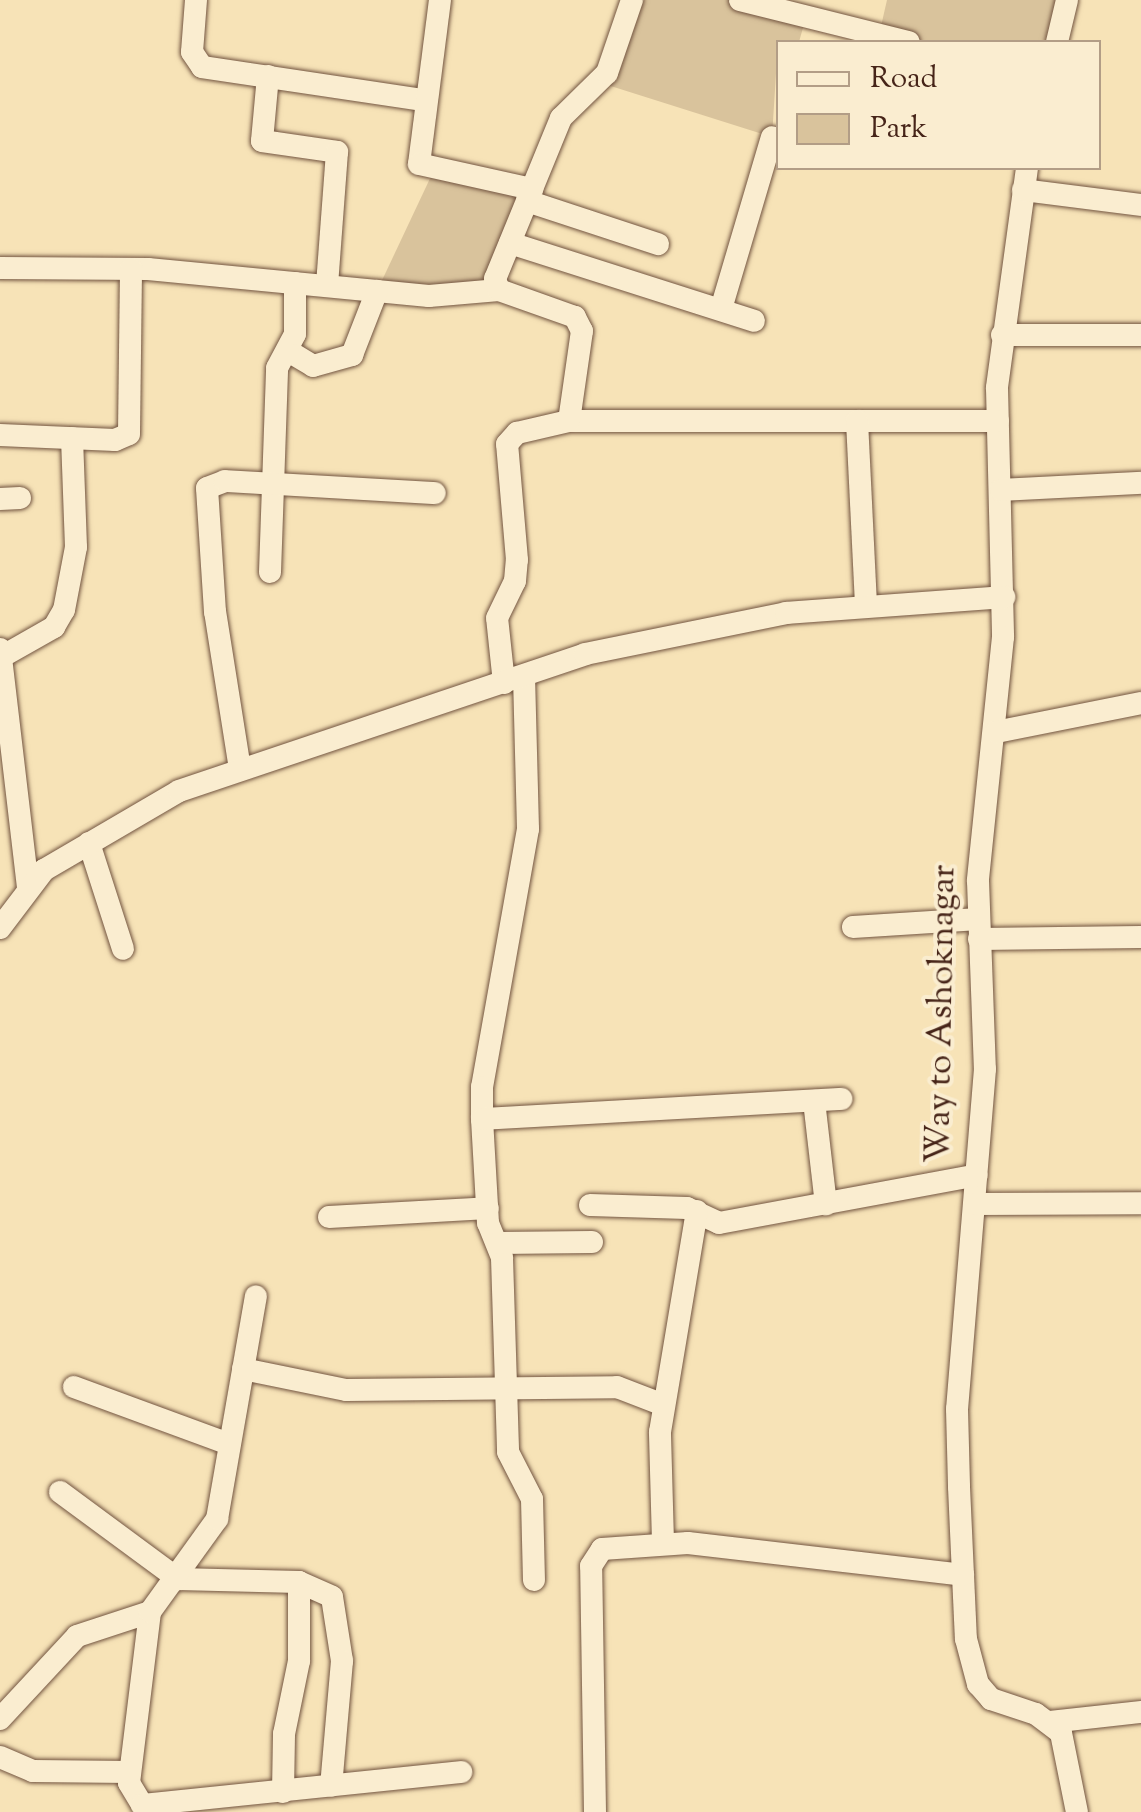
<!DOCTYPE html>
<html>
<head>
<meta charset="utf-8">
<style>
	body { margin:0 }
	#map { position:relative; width:1141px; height:1812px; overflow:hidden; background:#f7e3b7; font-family:"Sorts Mill Goudy",serif }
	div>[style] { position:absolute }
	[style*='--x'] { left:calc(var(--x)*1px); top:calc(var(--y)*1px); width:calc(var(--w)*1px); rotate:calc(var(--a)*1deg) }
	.green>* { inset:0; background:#d9c39c }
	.roads { filter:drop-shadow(0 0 2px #725440) drop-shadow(0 0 2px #725440) }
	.minor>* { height:22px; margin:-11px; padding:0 11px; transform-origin:11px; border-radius:11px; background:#faedd0 }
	span { translate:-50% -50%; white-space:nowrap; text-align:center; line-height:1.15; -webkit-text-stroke:8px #faedd0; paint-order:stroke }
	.street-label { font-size:35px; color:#462418 }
	.legend { position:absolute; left:776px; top:40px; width:325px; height:130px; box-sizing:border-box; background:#faedd0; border:2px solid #b29d86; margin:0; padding:12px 18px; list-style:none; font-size:30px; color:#462418 }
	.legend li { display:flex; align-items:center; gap:20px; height:50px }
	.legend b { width:50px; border:2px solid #b29d86 }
</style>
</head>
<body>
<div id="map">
	<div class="green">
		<div style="clip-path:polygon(632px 0,740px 0,806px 17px,799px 42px,778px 42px,772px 137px,598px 82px)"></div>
		<div style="clip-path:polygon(887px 0,1067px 0,1057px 42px,916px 42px,879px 35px)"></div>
		<div style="clip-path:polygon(434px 170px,532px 189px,499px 290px,377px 291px)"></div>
	</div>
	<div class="roads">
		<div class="minor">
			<div style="--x:196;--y:0;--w:52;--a:94.4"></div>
			<div style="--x:192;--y:52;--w:18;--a:56"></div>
			<div style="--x:202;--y:67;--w:224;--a:8.5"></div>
			<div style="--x:440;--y:0;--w:165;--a:97.3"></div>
			<div style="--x:419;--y:164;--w:116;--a:12.5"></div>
			<div style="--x:740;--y:0;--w:174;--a:14"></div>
			<div style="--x:1057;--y:42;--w:43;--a:-76.6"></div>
			<div style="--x:268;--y:76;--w:65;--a:95.3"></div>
			<div style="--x:262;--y:141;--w:76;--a:8.3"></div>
			<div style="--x:337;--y:152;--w:134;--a:94.3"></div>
			<div style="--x:1027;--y:168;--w:222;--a:97.8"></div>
			<div style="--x:997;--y:388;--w:249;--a:88.6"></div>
			<div style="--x:1003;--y:637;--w:245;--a:95.9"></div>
			<div style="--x:978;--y:881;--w:188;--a:87.9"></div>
			<div style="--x:985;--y:1069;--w:341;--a:94.7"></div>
			<div style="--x:957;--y:1409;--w:78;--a:88.5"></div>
			<div style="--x:959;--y:1487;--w:152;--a:87.4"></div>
			<div style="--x:966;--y:1639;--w:47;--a:75.1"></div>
			<div style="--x:978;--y:1684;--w:20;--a:49"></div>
			<div style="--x:991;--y:1699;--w:47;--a:18.4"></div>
			<div style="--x:1036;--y:1714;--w:31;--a:37"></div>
			<div style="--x:1061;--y:1733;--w:81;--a:78.6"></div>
			<div style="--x:1023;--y:190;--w:119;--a:7.2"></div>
			<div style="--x:527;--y:201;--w:138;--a:18.2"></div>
			<div style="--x:510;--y:243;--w:256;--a:17.7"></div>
			<div style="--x:0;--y:268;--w:148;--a:0.4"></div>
			<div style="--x:148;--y:269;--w:282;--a:5.5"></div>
			<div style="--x:429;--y:296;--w:70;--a:-4.9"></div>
			<div style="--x:721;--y:309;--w:179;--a:-73.5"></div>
			<div style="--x:1002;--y:335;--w:139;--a:0"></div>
			<div style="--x:290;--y:352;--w:27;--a:31"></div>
			<div style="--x:313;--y:366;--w:41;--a:-15.8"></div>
			<div style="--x:352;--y:355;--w:69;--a:-68.7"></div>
			<div style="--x:569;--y:421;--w:429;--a:0"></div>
			<div style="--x:857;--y:421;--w:185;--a:87.2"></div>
			<div style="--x:0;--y:435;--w:115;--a:2.5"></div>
			<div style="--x:115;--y:440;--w:15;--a:-23"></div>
			<div style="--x:129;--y:434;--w:165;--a:-89.3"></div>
			<div style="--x:1001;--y:490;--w:140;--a:-2.9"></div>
			<div style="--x:0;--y:499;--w:20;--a:-3"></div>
			<div style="--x:270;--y:572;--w:204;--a:-88"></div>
			<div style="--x:277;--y:368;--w:38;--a:-62"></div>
			<div style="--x:295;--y:334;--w:51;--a:-90"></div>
			<div style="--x:0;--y:649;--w:240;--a:83.3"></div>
			<div style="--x:3;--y:656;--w:59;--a:-29.6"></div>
			<div style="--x:54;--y:627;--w:20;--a:-60"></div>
			<div style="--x:64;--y:610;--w:64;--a:-79.2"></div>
			<div style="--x:76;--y:547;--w:109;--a:-92.1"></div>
			<div style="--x:524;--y:676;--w:153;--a:88.5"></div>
			<div style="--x:528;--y:829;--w:262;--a:100.1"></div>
			<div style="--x:482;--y:1087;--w:32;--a:90"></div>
			<div style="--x:482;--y:1119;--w:104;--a:86.7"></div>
			<div style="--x:488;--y:1223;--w:38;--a:68"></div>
			<div style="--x:502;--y:1258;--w:194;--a:88.2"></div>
			<div style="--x:508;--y:1452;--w:53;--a:62.9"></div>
			<div style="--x:532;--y:1499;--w:81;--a:88.6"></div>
			<div style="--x:504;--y:683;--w:65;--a:-96.1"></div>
			<div style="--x:497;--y:618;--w:41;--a:-64.1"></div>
			<div style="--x:515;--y:581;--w:21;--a:-85"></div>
			<div style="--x:517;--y:560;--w:116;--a:-94.9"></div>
			<div style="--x:507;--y:444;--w:15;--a:-48"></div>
			<div style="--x:517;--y:433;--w:53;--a:-13"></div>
			<div style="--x:569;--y:421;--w:91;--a:-81.8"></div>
			<div style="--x:582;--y:331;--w:16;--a:-117"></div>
			<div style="--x:575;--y:317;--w:81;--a:-160.4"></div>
			<div style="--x:499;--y:290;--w:12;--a:-110"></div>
			<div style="--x:495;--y:279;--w:174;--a:-67.7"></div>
			<div style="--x:561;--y:118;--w:64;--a:-44.4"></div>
			<div style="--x:607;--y:73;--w:77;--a:-71.1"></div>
			<div style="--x:996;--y:732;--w:148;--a:-11.3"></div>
			<div style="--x:240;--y:769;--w:159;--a:-99"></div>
			<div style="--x:215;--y:612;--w:124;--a:-93.7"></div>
			<div style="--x:207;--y:488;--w:19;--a:-21"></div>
			<div style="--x:225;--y:481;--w:210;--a:3.3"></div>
			<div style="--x:89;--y:843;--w:111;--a:72.2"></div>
			<div style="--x:853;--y:927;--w:126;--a:-3.6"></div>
			<div style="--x:0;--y:928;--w:73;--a:-52.8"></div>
			<div style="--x:44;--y:870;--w:156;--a:-30.3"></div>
			<div style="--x:179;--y:791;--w:428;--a:-18.6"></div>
			<div style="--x:585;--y:654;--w:205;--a:-11.5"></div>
			<div style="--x:786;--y:613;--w:219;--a:-4.2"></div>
			<div style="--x:979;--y:939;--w:162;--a:-0.7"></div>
			<div style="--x:814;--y:1101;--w:104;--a:83.4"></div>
			<div style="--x:482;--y:1119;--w:360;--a:-3.2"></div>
			<div style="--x:975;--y:1204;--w:166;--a:-0.3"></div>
			<div style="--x:590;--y:1205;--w:97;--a:1.8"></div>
			<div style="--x:687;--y:1208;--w:35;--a:25"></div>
			<div style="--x:719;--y:1223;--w:262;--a:-10.5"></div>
			<div style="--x:329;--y:1217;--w:159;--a:-3.2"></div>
			<div style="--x:498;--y:1243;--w:94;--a:-0.6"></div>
			<div style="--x:243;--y:1369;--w:105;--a:11.5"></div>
			<div style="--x:346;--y:1390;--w:271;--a:-0.6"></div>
			<div style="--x:617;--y:1387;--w:50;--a:21"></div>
			<div style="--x:74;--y:1387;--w:165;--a:20.2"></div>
			<div style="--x:60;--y:1492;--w:147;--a:36.4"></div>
			<div style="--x:178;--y:1579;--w:121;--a:1.4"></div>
			<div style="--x:299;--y:1582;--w:36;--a:24"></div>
			<div style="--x:332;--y:1597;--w:65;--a:81.1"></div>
			<div style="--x:342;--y:1661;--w:125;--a:95"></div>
			<div style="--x:663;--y:1542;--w:110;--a:-91.6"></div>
			<div style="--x:660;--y:1432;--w:224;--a:-80.5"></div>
			<div style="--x:150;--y:1612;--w:172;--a:97"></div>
			<div style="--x:129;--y:1783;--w:26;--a:59"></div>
			<div style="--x:142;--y:1805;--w:321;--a:-5.9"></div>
			<div style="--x:0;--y:1719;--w:113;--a:-47.1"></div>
			<div style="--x:77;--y:1636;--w:77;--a:-18.2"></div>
			<div style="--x:150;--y:1612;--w:115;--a:-54.2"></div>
			<div style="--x:217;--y:1519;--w:226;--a:-80.1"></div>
			<div style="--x:1050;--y:1722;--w:92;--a:-6.3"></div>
			<div style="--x:0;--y:1757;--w:36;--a:23"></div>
			<div style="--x:33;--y:1771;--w:97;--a:0.6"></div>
			<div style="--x:283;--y:1792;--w:58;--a:-89"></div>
			<div style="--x:284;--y:1734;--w:75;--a:-78.4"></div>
			<div style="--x:299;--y:1661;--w:79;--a:-90"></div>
			<div style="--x:595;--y:1812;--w:246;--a:-90.9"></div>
			<div style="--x:591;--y:1566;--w:20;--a:-57"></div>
			<div style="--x:602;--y:1549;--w:86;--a:-4"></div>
			<div style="--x:688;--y:1543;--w:277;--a:6.6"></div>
		</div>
	</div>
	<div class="street-label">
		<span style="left:943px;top:1014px;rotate:-89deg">Way to Ashoknagar</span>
	</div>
	<ul class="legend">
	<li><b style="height:12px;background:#faedd0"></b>Road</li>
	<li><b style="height:28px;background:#d9c39c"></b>Park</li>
	</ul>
</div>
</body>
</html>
